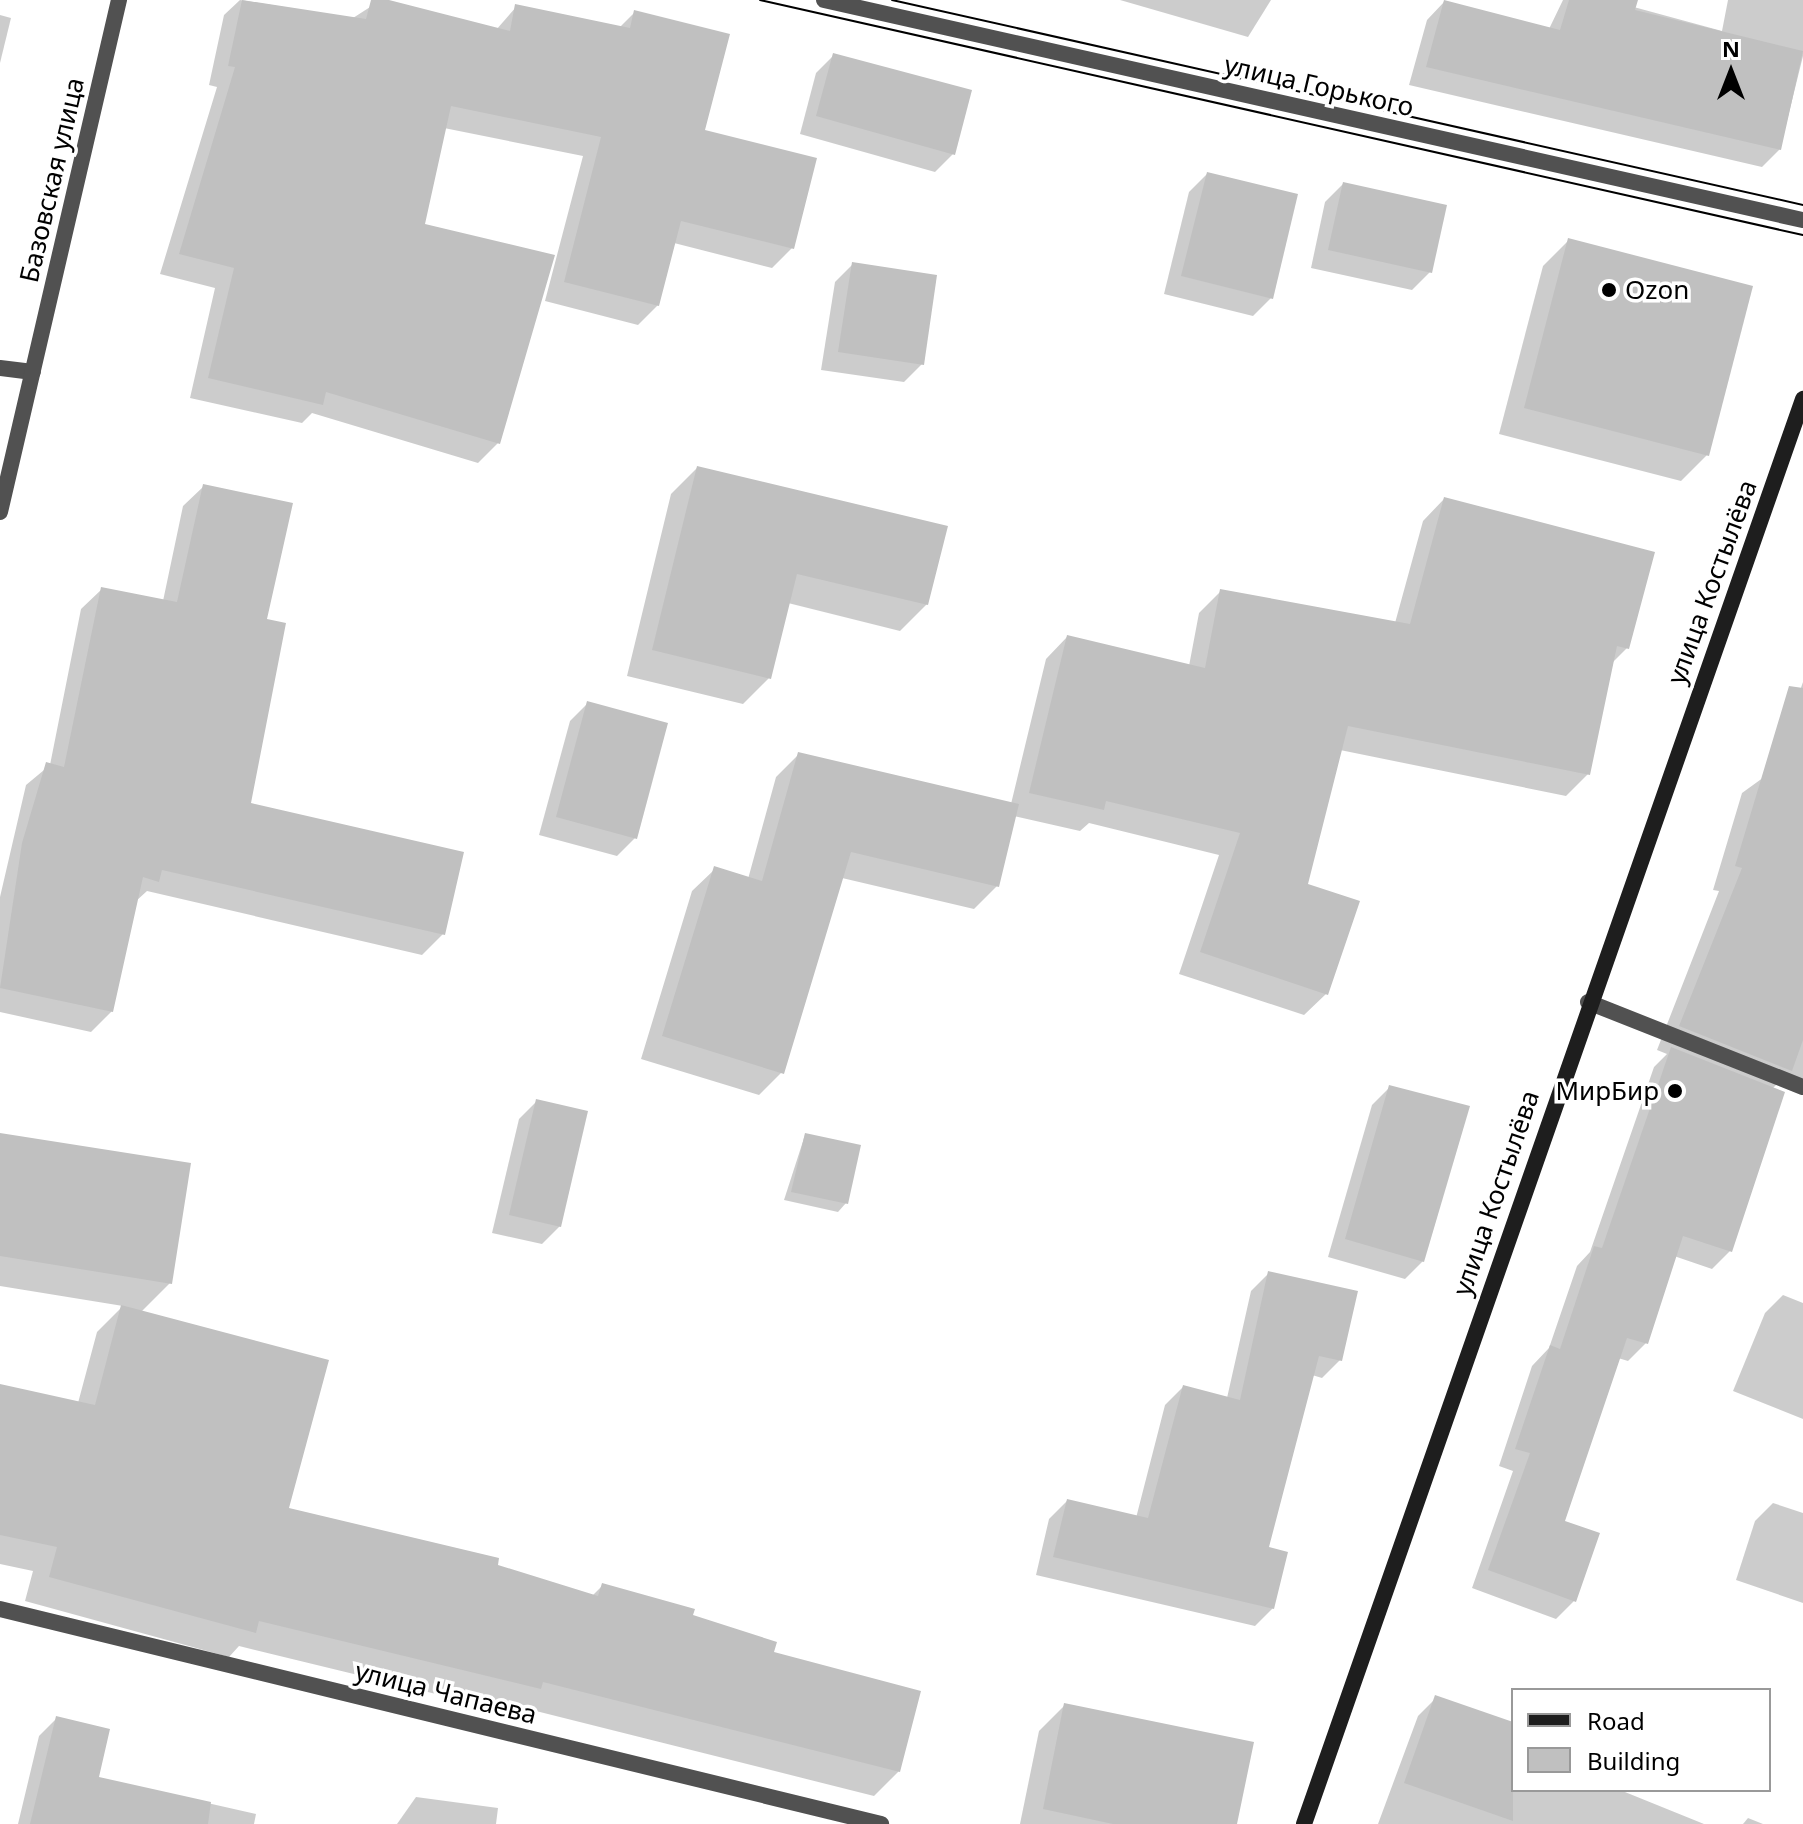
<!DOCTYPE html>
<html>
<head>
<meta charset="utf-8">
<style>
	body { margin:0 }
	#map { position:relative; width:1803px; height:1824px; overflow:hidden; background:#fff; font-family:"Noto Sans",sans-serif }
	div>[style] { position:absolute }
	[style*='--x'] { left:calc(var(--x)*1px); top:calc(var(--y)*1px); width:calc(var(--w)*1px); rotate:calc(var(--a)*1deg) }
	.shadow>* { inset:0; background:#0003 }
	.building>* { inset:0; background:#c0c0c0 }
	.service>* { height:16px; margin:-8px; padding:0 8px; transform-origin:8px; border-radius:8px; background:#515151 }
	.minor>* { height:16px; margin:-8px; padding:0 8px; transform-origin:8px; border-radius:8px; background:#515151 }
	.tertiary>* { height:16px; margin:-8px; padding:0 8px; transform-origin:8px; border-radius:8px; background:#515151 }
	.secondary>* { height:16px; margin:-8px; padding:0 8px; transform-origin:8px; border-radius:8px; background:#1e1e1e }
	.tram>* { height:2px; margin:-1px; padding:0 1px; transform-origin:1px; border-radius:1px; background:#000 }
	.dots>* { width:22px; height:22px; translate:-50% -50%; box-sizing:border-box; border:4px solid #fff; border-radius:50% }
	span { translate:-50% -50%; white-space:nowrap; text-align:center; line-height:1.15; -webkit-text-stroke:7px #fff; paint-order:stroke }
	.street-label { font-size:26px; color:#000 }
	.poi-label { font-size:26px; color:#000 }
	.left { translate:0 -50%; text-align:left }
	.right { translate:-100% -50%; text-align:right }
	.legend { position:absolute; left:1511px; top:1688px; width:260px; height:104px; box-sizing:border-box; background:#fff; border:2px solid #999; margin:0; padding:10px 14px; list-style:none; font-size:24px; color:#000 }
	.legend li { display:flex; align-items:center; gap:16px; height:40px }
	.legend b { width:40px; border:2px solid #999 }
	.north { position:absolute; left:1691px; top:32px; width:80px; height:80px; -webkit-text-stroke:6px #fff; paint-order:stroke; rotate:0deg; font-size:22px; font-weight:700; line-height:32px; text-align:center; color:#000 }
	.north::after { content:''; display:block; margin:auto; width:28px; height:36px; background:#000; clip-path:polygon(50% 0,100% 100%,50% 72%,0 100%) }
</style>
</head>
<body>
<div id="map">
	<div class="shadow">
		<div style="clip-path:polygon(240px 0,353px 18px,381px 0,496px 30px,516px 7px,619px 28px,635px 12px,703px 131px,792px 248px,772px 268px,674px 243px,658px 305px,638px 325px,545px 301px,583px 156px,444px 128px,423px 225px,498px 443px,478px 463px,312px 413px,302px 423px,190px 398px,215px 288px,160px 274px,217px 87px,209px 85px,224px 15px)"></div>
		<div style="clip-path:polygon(1120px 0,1271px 0,1248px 37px)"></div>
		<div style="clip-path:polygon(1563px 0,1608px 0,1722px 31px,1728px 0,1803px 0,1803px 56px,1780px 149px,1762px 167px,1409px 85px,1427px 20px,1444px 2px,1549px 29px)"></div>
		<div style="clip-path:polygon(0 15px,11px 18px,0 63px)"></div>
		<div style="clip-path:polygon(834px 55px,953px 154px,935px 172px,800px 134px,816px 73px)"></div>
		<div style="clip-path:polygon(1207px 174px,1271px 298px,1253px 316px,1164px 294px,1189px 192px)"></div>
		<div style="clip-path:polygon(1343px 184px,1430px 272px,1412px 290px,1311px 268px,1325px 202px)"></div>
		<div style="clip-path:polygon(1569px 240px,1707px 455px,1681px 481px,1499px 434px,1543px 266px)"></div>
		<div style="clip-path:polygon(853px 264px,922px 364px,904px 382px,821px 370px,835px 282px)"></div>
		<div style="clip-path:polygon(697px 468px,927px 604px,900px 631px,788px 603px,769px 678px,743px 704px,627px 676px,671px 494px)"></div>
		<div style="clip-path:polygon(204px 486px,264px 621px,249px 804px,443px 934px,422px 955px,147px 891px,135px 902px,112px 1011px,91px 1032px,0 1012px,0 897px,26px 785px,50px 765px,81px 609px,102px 589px,163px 601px,183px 506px)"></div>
		<div style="clip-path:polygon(1444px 499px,1627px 648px,1611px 664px,1588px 774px,1566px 796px,1340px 750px,1306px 885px,1326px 994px,1304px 1015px,1179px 974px,1219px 855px,1089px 823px,1080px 831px,1014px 816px,997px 886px,974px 909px,842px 878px,782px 1072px,759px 1095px,641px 1059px,692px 891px,715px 869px,748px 879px,776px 777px,799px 754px,1011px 804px,1046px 659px,1067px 637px,1189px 666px,1199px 613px,1221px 591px,1395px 623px,1423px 521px)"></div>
		<div style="clip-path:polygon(1803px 682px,1803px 1085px,1783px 1078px,1772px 1089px,1730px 1251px,1712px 1269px,1674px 1256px,1646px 1343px,1628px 1361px,1618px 1358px,1563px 1522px,1574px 1601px,1556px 1619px,1472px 1588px,1513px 1471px,1499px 1466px,1532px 1366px,1549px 1348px,1577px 1266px,1590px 1252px,1654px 1067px,1667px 1054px,1657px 1050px,1719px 891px,1713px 890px,1742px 793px,1771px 772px)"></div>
		<div style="clip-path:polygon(588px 703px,635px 838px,617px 856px,539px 835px,570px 721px)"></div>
		<div style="clip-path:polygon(1390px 1087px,1423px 1261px,1405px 1279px,1328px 1257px,1372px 1105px)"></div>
		<div style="clip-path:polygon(537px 1101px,560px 1226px,542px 1244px,492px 1233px,519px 1119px)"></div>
		<div style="clip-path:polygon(0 1135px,170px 1283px,141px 1312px,287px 1510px,592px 1596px,602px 1586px,691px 1616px,772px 1653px,899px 1771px,874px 1796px,520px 1707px,514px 1713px,239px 1646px,229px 1657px,25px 1601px,33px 1571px,0 1564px,0 1386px,78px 1403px,97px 1332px,123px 1306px,0 1286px)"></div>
		<div style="clip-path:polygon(805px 1135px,846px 1203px,838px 1212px,784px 1200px)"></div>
		<div style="clip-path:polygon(1269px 1273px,1340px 1360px,1322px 1378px,1312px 1375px,1266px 1549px,1273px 1608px,1255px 1626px,1036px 1575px,1049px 1519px,1067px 1501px,1136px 1518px,1165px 1405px,1183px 1387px,1227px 1398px,1251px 1291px)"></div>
		<div style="clip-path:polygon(1783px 1295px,1803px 1303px,1803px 1419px,1733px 1391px,1765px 1313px)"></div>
		<div style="clip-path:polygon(1773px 1503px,1803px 1513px,1803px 1603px,1736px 1580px,1755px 1521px)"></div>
		<div style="clip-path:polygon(1436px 1698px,1513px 1724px,1513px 1790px,1620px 1790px,1704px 1824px,1378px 1824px,1418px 1716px)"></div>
		<div style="clip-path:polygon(1065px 1705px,1235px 1824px,1020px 1824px,1039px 1731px)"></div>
		<div style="clip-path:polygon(57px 1718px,97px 1778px,256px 1814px,254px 1824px,18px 1824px,39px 1736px)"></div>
		<div style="clip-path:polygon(416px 1797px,498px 1808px,496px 1824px,397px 1824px)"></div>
		<div style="clip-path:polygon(1748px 1818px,1763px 1824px,1743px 1824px)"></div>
	</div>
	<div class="building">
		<div style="clip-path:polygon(242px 0,366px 19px,371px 0,389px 0,510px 31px,515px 4px,630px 28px,634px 10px,730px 34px,705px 130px,817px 158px,794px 249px,681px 221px,659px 306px,564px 282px,601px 137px,451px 106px,425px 224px,555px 255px,500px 444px,326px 392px,323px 405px,208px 378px,234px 268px,179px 254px,235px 67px,228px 66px)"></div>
		<div style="clip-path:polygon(1444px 0,1560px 30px,1569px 0,1638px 0,1635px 10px,1803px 51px,1781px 150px,1426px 67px)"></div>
		<div style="clip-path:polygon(833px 53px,972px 90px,955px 155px,816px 116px)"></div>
		<div style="clip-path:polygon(1207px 172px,1298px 194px,1273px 299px,1181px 276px)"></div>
		<div style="clip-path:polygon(1343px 182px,1447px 205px,1432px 273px,1328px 250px)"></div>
		<div style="clip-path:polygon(1568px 238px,1753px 286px,1709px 456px,1524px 408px)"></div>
		<div style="clip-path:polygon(852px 262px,937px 275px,924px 365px,838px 352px)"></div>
		<div style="clip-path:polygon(697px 466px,948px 526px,928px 605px,797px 574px,771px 679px,652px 650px)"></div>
		<div style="clip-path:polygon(203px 484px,293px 503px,267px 619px,286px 623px,251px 803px,464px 852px,445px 935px,162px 870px,159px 882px,143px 877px,113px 1012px,0 988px,22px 843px,46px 762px,64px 767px,101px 587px,177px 602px)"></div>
		<div style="clip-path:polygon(1444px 497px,1655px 552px,1629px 649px,1617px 646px,1590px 775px,1348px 726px,1308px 884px,1360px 901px,1328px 995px,1200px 952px,1240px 833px,1106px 801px,1104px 810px,1029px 793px,1067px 635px,1205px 668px,1220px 589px,1410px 624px)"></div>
		<div style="clip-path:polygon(1789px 686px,1803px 688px,1803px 1040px,1792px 1071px,1679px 1026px,1742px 868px,1735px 866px)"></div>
		<div style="clip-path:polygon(587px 701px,668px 723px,637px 839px,556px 817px)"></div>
		<div style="clip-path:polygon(798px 752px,1019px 804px,999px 887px,851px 852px,784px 1074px,662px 1036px,714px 866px,762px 881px)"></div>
		<div style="clip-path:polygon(1671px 1047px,1785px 1092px,1732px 1252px,1683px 1236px,1648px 1344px,1627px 1338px,1565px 1521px,1600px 1533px,1576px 1602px,1488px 1570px,1530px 1453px,1515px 1449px,1550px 1345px,1560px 1349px,1594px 1246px,1602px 1248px)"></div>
		<div style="clip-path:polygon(1389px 1085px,1470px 1106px,1424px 1262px,1345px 1239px)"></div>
		<div style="clip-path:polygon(536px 1099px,588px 1111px,561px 1227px,509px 1215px)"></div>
		<div style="clip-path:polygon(0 1133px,191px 1163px,172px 1284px,0 1256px)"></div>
		<div style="clip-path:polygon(805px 1133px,861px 1145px,848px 1204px,791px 1192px)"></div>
		<div style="clip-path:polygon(1268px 1271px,1358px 1291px,1342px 1361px,1319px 1356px,1269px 1547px,1288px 1552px,1274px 1609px,1053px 1557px,1067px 1499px,1148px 1518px,1183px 1385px,1240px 1400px)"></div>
		<div style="clip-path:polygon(121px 1305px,329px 1360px,289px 1508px,499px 1558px,498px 1565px,598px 1596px,602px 1583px,695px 1609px,693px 1615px,777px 1642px,774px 1652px,921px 1691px,900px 1772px,543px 1682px,541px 1689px,259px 1621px,256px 1633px,49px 1577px,57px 1547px,0 1535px,0 1384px,95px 1405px)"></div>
		<div style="clip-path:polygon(1435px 1695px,1513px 1722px,1513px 1821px,1404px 1783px)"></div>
		<div style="clip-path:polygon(1064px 1703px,1254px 1742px,1237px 1824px,1113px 1824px,1043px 1809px)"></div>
		<div style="clip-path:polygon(56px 1716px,110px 1729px,99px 1777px,211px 1802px,208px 1824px,30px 1824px)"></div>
	</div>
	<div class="service">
		<div style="--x:0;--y:368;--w:33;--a:7"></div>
		<div style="--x:1588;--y:1002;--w:231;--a:21.6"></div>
	</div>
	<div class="minor">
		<div style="--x:824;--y:0;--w:1003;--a:12.67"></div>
	</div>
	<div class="tertiary">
		<div style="--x:0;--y:512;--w:526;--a:-76.92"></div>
		<div style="--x:0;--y:1609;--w:907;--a:13.71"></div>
	</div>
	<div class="secondary">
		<div style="--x:1304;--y:1824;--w:1510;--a:-70.7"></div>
	</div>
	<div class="tram">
		<div style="--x:760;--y:0;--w:1069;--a:12.7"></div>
		<div style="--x:892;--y:0;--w:934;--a:12.68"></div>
	</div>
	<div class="dots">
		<div style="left:1609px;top:290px;background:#000"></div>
		<div style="left:1675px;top:1091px;background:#000"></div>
	</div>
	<div class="street-label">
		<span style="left:1319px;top:86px;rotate:13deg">улица Горького</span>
		<span style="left:52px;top:180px;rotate:-77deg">Базовская улица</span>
		<span style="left:1712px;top:582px;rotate:-70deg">улица Костылёва</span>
		<span style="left:1496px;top:1193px;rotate:-71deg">улица Костылёва</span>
		<span style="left:446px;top:1693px;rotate:14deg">улица Чапаева</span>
	</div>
	<div class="poi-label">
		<span class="left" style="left:1625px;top:290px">Ozon</span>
		<span class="right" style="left:1659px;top:1091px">МирБир</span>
	</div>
	<ul class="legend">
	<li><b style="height:10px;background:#1e1e1e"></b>Road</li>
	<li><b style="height:22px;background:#c0c0c0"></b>Building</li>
	</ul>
	<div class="north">N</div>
</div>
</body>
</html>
